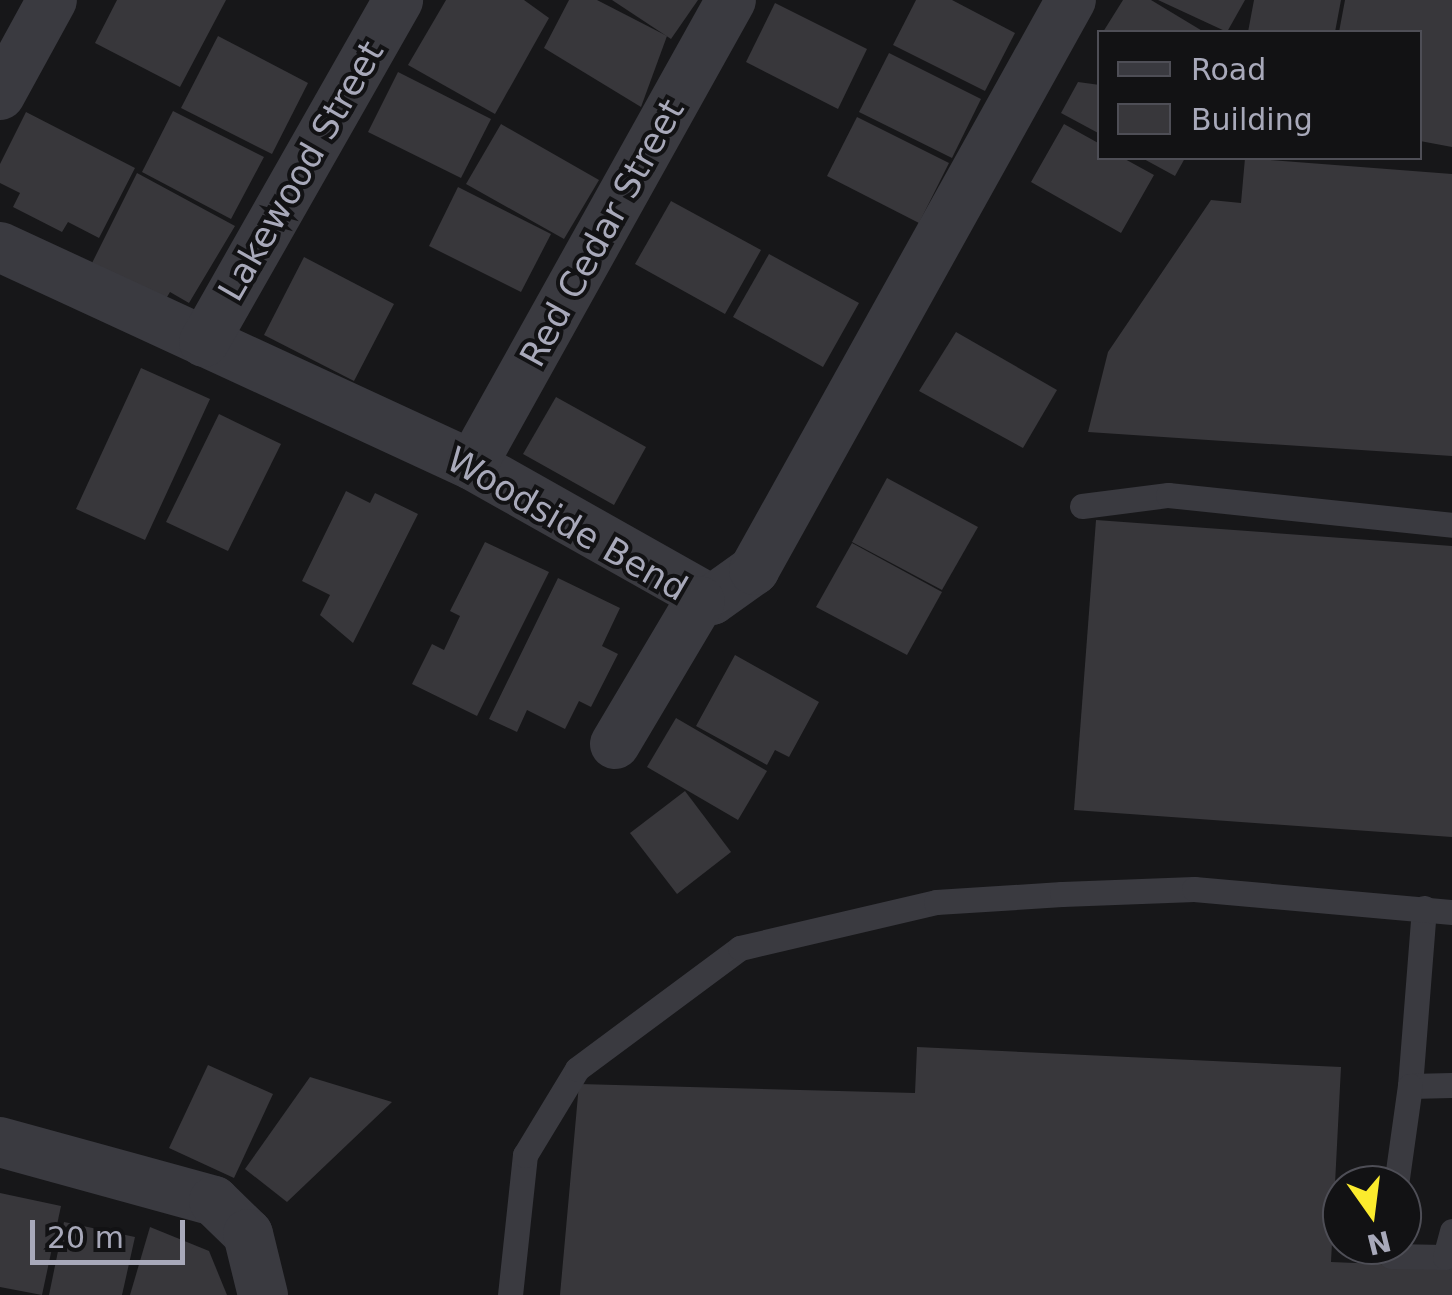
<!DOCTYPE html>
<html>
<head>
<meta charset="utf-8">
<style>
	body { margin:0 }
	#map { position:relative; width:1452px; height:1295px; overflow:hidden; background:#171719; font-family:"DejaVu Sans",sans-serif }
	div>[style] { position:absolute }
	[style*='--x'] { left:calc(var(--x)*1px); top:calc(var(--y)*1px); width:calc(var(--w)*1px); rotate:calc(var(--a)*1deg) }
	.building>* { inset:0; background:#38373b }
	.service>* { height:25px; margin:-12.5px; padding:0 12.5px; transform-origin:12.5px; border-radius:12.5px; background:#3a3a40 }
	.minor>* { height:50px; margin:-25px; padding:0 25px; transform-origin:25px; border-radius:25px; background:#3a3a40 }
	span { translate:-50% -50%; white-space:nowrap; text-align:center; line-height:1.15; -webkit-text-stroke:8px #121214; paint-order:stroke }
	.street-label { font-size:35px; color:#a8a9ba }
	.legend { position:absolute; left:1097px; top:30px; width:325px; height:130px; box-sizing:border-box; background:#121214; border:2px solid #4e4e56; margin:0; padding:12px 18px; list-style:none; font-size:30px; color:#a8a9ba }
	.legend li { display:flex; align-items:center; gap:20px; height:50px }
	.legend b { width:50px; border:2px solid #4e4e56 }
	.north { position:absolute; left:1322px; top:1165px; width:100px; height:100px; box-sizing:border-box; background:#121214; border:2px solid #4e4e56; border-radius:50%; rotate:166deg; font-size:28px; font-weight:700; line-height:40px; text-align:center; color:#a8a9ba }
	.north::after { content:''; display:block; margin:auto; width:35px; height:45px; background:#fbeb2d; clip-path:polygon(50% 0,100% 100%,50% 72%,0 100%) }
	.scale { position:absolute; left:30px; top:1220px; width:155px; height:45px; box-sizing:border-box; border:5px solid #a8a9ba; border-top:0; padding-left:12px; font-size:30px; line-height:35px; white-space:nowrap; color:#a8a9ba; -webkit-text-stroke:8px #121214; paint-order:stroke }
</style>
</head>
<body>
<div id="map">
	<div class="building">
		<div style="clip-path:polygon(117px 0,226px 0,180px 87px,95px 43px)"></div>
		<div style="clip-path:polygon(446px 0,524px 0,549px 18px,495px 114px,408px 65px)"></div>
		<div style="clip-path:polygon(569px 0,597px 0,667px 36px,641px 107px,544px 48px)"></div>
		<div style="clip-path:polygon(612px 0,698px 0,671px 39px)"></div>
		<div style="clip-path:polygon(916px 0,952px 0,1015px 33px,985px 91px,893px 45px)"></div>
		<div style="clip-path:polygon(1123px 0,1151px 0,1204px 32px,1103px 32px)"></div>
		<div style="clip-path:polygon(1158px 0,1245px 0,1227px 32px)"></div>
		<div style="clip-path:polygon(1254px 0,1341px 0,1335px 32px,1248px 32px)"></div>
		<div style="clip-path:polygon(1345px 0,1452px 0,1452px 147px,1420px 141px,1420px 32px,1339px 32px)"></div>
		<div style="clip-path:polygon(775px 3px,867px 49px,838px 109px,746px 62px)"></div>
		<div style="clip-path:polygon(218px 36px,308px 83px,272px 154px,181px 108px)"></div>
		<div style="clip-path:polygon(889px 53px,981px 99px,952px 158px,859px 112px)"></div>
		<div style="clip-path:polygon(398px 72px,491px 119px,461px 178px,368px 132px)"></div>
		<div style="clip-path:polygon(1078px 82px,1100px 85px,1100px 134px,1061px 113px)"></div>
		<div style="clip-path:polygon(173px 111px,264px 157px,231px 219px,142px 172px)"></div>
		<div style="clip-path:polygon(26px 112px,135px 168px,99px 238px,68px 222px,62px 232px,13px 207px,20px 193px,0 183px,0 164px)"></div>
		<div style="clip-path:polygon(857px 117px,949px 163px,919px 223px,827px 176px)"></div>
		<div style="clip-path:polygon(501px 124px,599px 180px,564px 239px,466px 184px)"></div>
		<div style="clip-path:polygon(1064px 124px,1100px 144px,1100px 158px,1123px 158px,1154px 175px,1121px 233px,1031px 182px)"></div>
		<div style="clip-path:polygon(1142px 158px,1185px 158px,1175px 176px)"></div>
		<div style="clip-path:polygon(1245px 158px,1452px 174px,1452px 456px,1088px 432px,1108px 352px,1211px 200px,1241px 203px)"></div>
		<div style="clip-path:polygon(137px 173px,235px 226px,189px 303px,170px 292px,161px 307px,90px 267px)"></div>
		<div style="clip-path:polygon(458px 187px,551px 234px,521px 292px,429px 246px)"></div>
		<div style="clip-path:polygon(671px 201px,761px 250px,725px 314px,635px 264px)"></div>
		<div style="clip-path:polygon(769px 254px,859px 303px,823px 367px,733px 317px)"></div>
		<div style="clip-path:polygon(304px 257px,394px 304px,354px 381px,264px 335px)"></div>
		<div style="clip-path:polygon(956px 332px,1057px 390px,1023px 448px,919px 391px)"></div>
		<div style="clip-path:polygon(141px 368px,210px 399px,145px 540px,76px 509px)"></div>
		<div style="clip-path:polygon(556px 397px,646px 447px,614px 505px,523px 454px)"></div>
		<div style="clip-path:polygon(219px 414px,281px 444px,228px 551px,166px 522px)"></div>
		<div style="clip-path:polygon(887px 478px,978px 527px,942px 590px,852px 542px)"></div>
		<div style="clip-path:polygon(346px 491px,370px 503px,375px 493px,418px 514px,353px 643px,320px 615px,330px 595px,302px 581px)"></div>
		<div style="clip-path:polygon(1096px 520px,1452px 546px,1452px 837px,1074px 810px)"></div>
		<div style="clip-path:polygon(485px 542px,549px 572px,477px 716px,412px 684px,432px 644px,444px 650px,460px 616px,450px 611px)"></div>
		<div style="clip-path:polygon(852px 543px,942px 592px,907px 655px,816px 607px)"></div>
		<div style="clip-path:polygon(558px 578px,620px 608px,602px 646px,618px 654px,591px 707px,579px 701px,565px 729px,527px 710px,517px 732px,489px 719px)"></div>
		<div style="clip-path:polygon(735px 655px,819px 702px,789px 757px,775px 750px,767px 765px,696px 726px)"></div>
		<div style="clip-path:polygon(676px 718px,767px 771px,738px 820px,647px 767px)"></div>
		<div style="clip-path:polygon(685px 791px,731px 852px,677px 894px,630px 833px)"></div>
		<div style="clip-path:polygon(917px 1047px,1341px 1067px,1331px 1262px,1452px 1267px,1452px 1295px,560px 1295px,579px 1084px,915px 1093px)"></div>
		<div style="clip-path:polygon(208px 1065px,273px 1094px,234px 1178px,169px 1148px)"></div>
		<div style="clip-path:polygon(310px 1077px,392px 1102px,287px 1202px,245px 1169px)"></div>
		<div style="clip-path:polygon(0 1193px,61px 1206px,42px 1295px,0 1287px)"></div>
		<div style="clip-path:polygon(64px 1222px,135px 1237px,122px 1295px,49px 1295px)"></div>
		<div style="clip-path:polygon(150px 1227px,209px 1251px,227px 1295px,130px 1295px)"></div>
	</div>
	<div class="service">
		<div style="--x:1082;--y:506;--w:87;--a:-7.3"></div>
		<div style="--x:1168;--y:495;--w:286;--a:6"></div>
		<div style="--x:1424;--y:908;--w:179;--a:94.5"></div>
		<div style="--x:1410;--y:1086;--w:42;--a:-1.4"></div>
		<div style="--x:1396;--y:1185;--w:100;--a:-82"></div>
		<div style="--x:1388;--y:1245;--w:11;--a:75"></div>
		<div style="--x:1391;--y:1256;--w:54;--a:1.1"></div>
		<div style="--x:1445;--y:1257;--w:27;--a:-75"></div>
		<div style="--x:510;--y:1295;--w:141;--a:-83.9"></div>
		<div style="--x:525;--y:1155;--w:100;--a:-58.8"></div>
		<div style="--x:577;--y:1069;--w:203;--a:-36.6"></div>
		<div style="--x:740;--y:948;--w:201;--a:-13.2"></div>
		<div style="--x:936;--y:902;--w:126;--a:-3.6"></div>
		<div style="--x:1062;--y:894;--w:132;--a:-2.2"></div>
		<div style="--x:1194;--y:889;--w:259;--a:5.1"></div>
	</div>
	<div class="minor">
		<div style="--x:0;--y:95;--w:108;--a:-61.3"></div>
		<div style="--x:0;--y:247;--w:520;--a:24.79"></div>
		<div style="--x:472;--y:465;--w:275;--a:29.4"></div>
		<div style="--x:712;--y:600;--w:52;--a:-35.5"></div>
		<div style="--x:754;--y:570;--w:652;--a:-60.92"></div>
		<div style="--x:204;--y:342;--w:393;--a:-60.4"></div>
		<div style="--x:472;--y:465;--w:532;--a:-60.88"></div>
		<div style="--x:615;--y:744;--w:166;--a:-59.3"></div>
		<div style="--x:0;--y:1142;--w:222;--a:15.4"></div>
		<div style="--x:214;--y:1201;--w:47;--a:44.1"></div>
		<div style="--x:248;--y:1234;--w:63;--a:76.2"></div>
	</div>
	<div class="street-label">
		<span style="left:301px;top:171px;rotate:-60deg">Lakewood Street</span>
		<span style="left:602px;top:233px;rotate:-61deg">Red Cedar Street</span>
		<span style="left:567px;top:524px;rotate:30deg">Woodside Bend</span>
	</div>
	<ul class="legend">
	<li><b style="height:12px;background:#3a3a40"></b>Road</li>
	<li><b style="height:28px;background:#38373b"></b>Building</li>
	</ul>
	<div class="north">N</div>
	<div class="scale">20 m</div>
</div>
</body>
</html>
